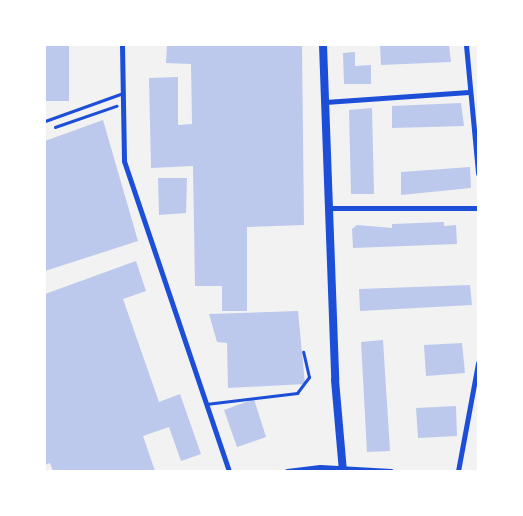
<!DOCTYPE html>
<html>
<head>
<meta charset="utf-8">
<style>
	body { margin:0 }
	#map { position:relative; width:523px; height:516px; overflow:hidden; background:#f2f2f2; font-family:Signika,sans-serif }
	div>[style] { position:absolute }
	[style*='--x'] { left:calc(var(--x)*1px); top:calc(var(--y)*1px); width:calc(var(--w)*1px); rotate:calc(var(--a)*1deg) }
	.building>* { inset:0; background:#bdc9ec }
	.path>* { height:2.5px; margin:-1.25px; padding:0 1.25px; transform-origin:1.25px; border-radius:1.25px; background:#1d4ed8 }
	.service>* { height:3px; margin:-1.5px; padding:0 1.5px; transform-origin:1.5px; border-radius:1.5px; background:#1d4ed8 }
	.minor>* { height:5px; margin:-2.5px; padding:0 2.5px; transform-origin:2.5px; border-radius:2.5px; background:#1d4ed8 }
	.tertiary>* { height:8px; margin:-4px; padding:0 4px; transform-origin:4px; border-radius:4px; background:#1d4ed8 }
	span { translate:-50% -50%; white-space:nowrap; text-align:center; line-height:1.15; -webkit-text-stroke:4px #fff; paint-order:stroke }
	.frame { position:absolute; inset:0; border:46px solid #fff; pointer-events:none }
</style>
</head>
<body>
<div id="map">
	<div class="building">
		<div style="clip-path:polygon(45px 45px,69px 45px,69px 101px,45px 101px)"></div>
		<div style="clip-path:polygon(167px 45px,302px 45px,304px 225px,247px 227px,247px 311px,222px 311px,222px 286px,195px 286px,193px 166px,151px 168px,149px 78px,178px 77px,178px 125px,192px 124px,191px 64px,166px 63px)"></div>
		<div style="clip-path:polygon(380px 45px,449px 45px,451px 62px,381px 65px)"></div>
		<div style="clip-path:polygon(355px 52px,355px 66px,371px 65px,371px 84px,344px 84px,343px 53px)"></div>
		<div style="clip-path:polygon(461px 103px,464px 126px,392px 128px,392px 106px)"></div>
		<div style="clip-path:polygon(372px 108px,374px 194px,351px 194px,349px 110px)"></div>
		<div style="clip-path:polygon(103px 120px,138px 241px,45px 271px,45px 141px)"></div>
		<div style="clip-path:polygon(470px 167px,471px 188px,401px 195px,401px 172px)"></div>
		<div style="clip-path:polygon(158px 178px,187px 178px,186px 213px,159px 215px)"></div>
		<div style="clip-path:polygon(444px 222px,444px 226px,456px 225px,457px 244px,353px 248px,352px 229px,357px 225px,392px 228px,392px 224px)"></div>
		<div style="clip-path:polygon(136px 261px,146px 291px,123px 299px,159px 402px,180px 394px,201px 454px,181px 461px,169px 427px,143px 436px,155px 471px,53px 471px,50px 463px,45px 465px,45px 294px)"></div>
		<div style="clip-path:polygon(470px 285px,472px 305px,360px 311px,359px 289px)"></div>
		<div style="clip-path:polygon(298px 311px,305px 384px,228px 388px,227px 343px,217px 342px,209px 314px)"></div>
		<div style="clip-path:polygon(383px 340px,390px 451px,367px 452px,361px 342px)"></div>
		<div style="clip-path:polygon(462px 343px,465px 373px,426px 376px,424px 345px)"></div>
		<div style="clip-path:polygon(254px 399px,266px 437px,237px 447px,224px 410px)"></div>
		<div style="clip-path:polygon(456px 406px,457px 436px,418px 438px,416px 408px)"></div>
	</div>
	<div class="path">
		<div style="--x:55;--y:127;--w:65;--a:-19"></div>
	</div>
	<div class="service">
		<div style="--x:45;--y:121;--w:83;--a:-19.7"></div>
		<div style="--x:206;--y:404;--w:92;--a:-6.9"></div>
		<div style="--x:297;--y:393;--w:20;--a:-53"></div>
		<div style="--x:309;--y:377;--w:26;--a:-103"></div>
	</div>
	<div class="minor">
		<div style="--x:122;--y:45;--w:116;--a:89"></div>
		<div style="--x:124;--y:161;--w:327;--a:71.3"></div>
		<div style="--x:466;--y:45;--w:129;--a:84.6"></div>
		<div style="--x:325;--y:102;--w:144;--a:-4"></div>
		<div style="--x:329;--y:208;--w:149;--a:0"></div>
		<div style="--x:287;--y:471;--w:33;--a:-7"></div>
		<div style="--x:320;--y:467;--w:71;--a:3.2"></div>
		<div style="--x:458;--y:471;--w:110;--a:-79.5"></div>
	</div>
	<div class="tertiary">
		<div style="--x:323;--y:45;--w:335;--a:87.9"></div>
		<div style="--x:335;--y:380;--w:91;--a:85"></div>
	</div>
	<div class="frame"></div>
</div>
</body>
</html>
